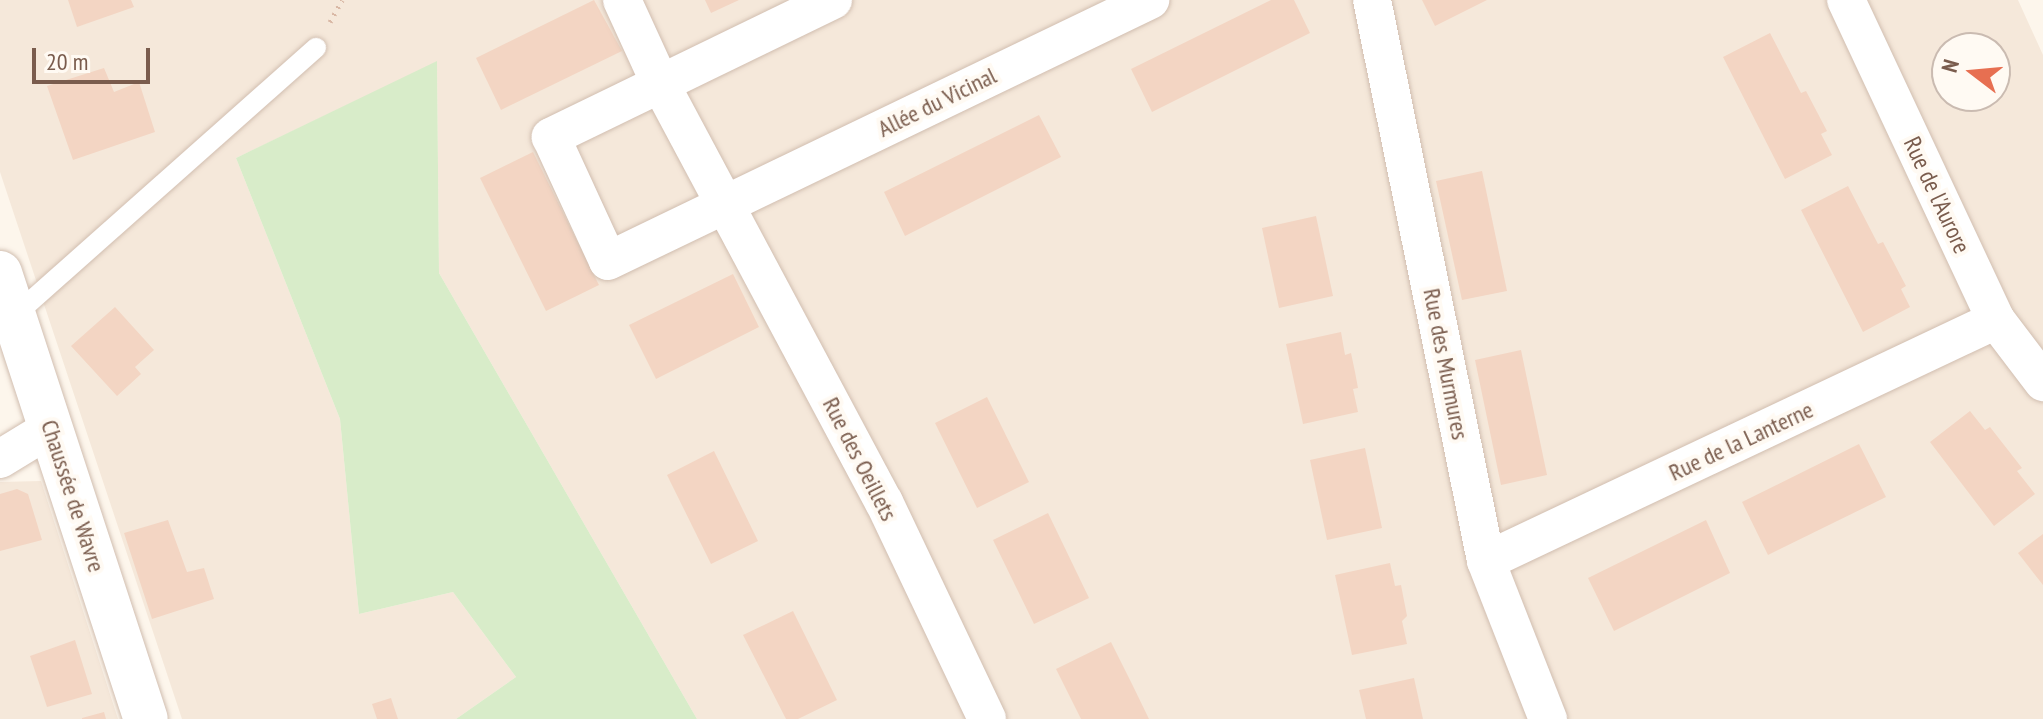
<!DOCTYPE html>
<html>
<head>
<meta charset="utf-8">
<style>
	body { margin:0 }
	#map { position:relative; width:2043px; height:719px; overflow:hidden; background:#fdf6ec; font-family:"PT Sans Narrow",sans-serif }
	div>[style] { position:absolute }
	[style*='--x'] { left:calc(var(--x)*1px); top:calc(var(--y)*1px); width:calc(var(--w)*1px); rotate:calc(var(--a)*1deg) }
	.residential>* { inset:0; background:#f5e8da }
	.green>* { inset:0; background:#d8ecc9 }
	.building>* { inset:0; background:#f3d5c3 }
	.path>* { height:5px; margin-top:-2.5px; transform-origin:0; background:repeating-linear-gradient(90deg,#d9b8a5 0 2px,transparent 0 8px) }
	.roads { filter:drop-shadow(0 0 2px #d1beb0) drop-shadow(0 0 2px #d1beb0) }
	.service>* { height:20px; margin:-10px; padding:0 10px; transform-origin:10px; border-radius:10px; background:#fff }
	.minor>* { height:38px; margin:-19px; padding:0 19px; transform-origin:19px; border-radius:19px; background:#fff }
	.secondary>* { height:44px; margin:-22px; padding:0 22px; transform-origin:22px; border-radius:22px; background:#fff }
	span { translate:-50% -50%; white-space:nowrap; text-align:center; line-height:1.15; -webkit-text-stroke:8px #fffaf3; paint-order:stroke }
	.street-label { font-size:24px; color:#7a5c4d }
	.north { position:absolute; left:1931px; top:32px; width:80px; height:80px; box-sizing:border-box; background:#fffaf3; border:2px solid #cabbb1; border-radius:50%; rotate:286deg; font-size:22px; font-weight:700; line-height:32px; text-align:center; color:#7a5c4d }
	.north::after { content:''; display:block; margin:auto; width:28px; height:36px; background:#e76f51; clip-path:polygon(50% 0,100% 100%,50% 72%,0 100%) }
	.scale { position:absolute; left:32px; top:48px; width:118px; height:36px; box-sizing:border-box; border:4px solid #7a5c4d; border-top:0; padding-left:10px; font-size:24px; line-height:28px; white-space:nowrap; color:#7a5c4d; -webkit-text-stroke:6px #fffaf3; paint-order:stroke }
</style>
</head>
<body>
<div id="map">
	<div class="residential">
		<div style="clip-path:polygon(evenodd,0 0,2018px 0,2043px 55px,2043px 719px,697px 719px,439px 273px,437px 62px,236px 158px,340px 419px,359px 614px,453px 592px,516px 677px,456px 719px,182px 719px,0 172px,0 0,1947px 48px,1995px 48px,1995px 96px,1947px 96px,1947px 48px)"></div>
		<div style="clip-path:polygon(41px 481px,118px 719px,0 719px,0 482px)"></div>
	</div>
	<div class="green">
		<div style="clip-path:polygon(437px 61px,439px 273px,697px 719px,456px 719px,516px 677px,453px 592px,359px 614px,340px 419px,236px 158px)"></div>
	</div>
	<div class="building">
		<div style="clip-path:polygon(68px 0,131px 0,134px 7px,77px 27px)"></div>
		<div style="clip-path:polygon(594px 0,622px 51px,501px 110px,476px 58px)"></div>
		<div style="clip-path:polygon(705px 0,739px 0,711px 13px)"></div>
		<div style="clip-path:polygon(1271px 0,1294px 0,1310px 33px,1152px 112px,1131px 69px)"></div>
		<div style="clip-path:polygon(1422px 0,1487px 0,1435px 26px)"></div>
		<div style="clip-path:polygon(1770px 33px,1801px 93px,1806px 91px,1827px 131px,1821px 134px,1832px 155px,1785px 179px,1723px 57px)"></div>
		<div style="clip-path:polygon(104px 68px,114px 92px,139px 82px,155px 132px,73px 160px,47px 86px)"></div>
		<div style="clip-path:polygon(1039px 115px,1061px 157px,905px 236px,884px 192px)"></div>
		<div style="clip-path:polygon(533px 152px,599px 285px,546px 311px,480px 178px)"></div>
		<div style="clip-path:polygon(1482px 171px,1507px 291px,1462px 300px,1436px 181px)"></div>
		<div style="clip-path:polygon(1848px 186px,1878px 244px,1883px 242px,1906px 286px,1901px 289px,1910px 307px,1863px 332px,1801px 210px)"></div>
		<div style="clip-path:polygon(1316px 216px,1333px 296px,1279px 308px,1262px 228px)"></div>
		<div style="clip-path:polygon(733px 274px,759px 327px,656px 379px,629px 325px)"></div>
		<div style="clip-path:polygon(115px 307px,154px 350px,135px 367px,141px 374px,117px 396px,71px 346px)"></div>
		<div style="clip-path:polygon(1341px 332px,1345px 355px,1351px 353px,1355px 372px,1358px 388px,1353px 389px,1358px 412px,1303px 424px,1286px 344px)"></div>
		<div style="clip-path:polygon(1521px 350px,1547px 475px,1501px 485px,1475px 360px)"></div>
		<div style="clip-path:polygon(987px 397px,1029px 482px,977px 508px,935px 423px)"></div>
		<div style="clip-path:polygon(1970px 411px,1985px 430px,1990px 427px,2022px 468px,2017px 471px,2035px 494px,1994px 526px,1930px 442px)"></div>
		<div style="clip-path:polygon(1859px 444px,1886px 497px,1768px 555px,1742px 502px)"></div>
		<div style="clip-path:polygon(1365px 448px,1382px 528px,1327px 540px,1310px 460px)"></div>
		<div style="clip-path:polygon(714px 451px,758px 541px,711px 564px,667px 475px)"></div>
		<div style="clip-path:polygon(17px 489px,28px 494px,42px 540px,0 551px,0 494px)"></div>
		<div style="clip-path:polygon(1048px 513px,1089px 598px,1034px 624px,993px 540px)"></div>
		<div style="clip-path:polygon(168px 520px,187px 572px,204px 568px,214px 599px,152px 619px,124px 533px)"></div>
		<div style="clip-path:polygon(1706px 520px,1730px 573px,1614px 631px,1588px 578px)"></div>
		<div style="clip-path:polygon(2043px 534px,2043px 585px,2018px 553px)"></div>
		<div style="clip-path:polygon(1390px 563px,1395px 586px,1401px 585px,1407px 616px,1402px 621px,1407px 644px,1352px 655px,1335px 575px)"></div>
		<div style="clip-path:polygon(793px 611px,837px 700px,798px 719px,786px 719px,743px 635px)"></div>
		<div style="clip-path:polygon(75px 640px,92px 694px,47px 707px,30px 656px)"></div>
		<div style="clip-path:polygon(1111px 642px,1132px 684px,1149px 719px,1081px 719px,1056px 669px)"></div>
		<div style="clip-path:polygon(1414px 678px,1423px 719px,1366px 719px,1359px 690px)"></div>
		<div style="clip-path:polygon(391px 698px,398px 719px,377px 719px,372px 704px)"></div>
		<div style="clip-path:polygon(104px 712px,106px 719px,82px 719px,82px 718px)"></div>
	</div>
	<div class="path">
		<div style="--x:330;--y:22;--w:25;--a:-61"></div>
	</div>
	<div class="roads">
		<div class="service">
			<div style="--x:14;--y:316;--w:404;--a:-41.6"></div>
		</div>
		<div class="minor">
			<div style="--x:622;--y:0;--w:94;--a:65.4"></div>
			<div style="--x:661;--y:85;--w:473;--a:61.9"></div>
			<div style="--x:884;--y:502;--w:240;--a:64.6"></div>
			<div style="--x:833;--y:0;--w:314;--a:154.1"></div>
			<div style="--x:551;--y:137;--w:136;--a:65.3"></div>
			<div style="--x:608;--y:261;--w:602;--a:-25.71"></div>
			<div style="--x:1372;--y:0;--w:572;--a:78.51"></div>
			<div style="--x:1486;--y:561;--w:170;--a:68.6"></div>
			<div style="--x:1846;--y:0;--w:353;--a:64.9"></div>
			<div style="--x:1996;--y:320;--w:78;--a:52.8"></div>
			<div style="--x:0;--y:459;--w:60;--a:-31.3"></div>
			<div style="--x:1486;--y:561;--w:564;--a:-25.29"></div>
		</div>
		<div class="secondary">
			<div style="--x:0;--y:273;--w:469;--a:71.9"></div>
		</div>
	</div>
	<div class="street-label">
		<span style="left:937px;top:102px;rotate:-26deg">Allée du Vicinal</span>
		<span style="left:1937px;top:195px;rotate:65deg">Rue de l'Aurore</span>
		<span style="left:1446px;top:364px;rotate:79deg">Rue des Murmures</span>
		<span style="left:1741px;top:441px;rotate:-25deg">Rue de la Lanterne</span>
		<span style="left:860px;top:459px;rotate:63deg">Rue des Oeillets</span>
		<span style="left:73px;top:496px;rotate:72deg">Chaussée de Wavre</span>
	</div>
	<div class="north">N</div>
	<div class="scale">20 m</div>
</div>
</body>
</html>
